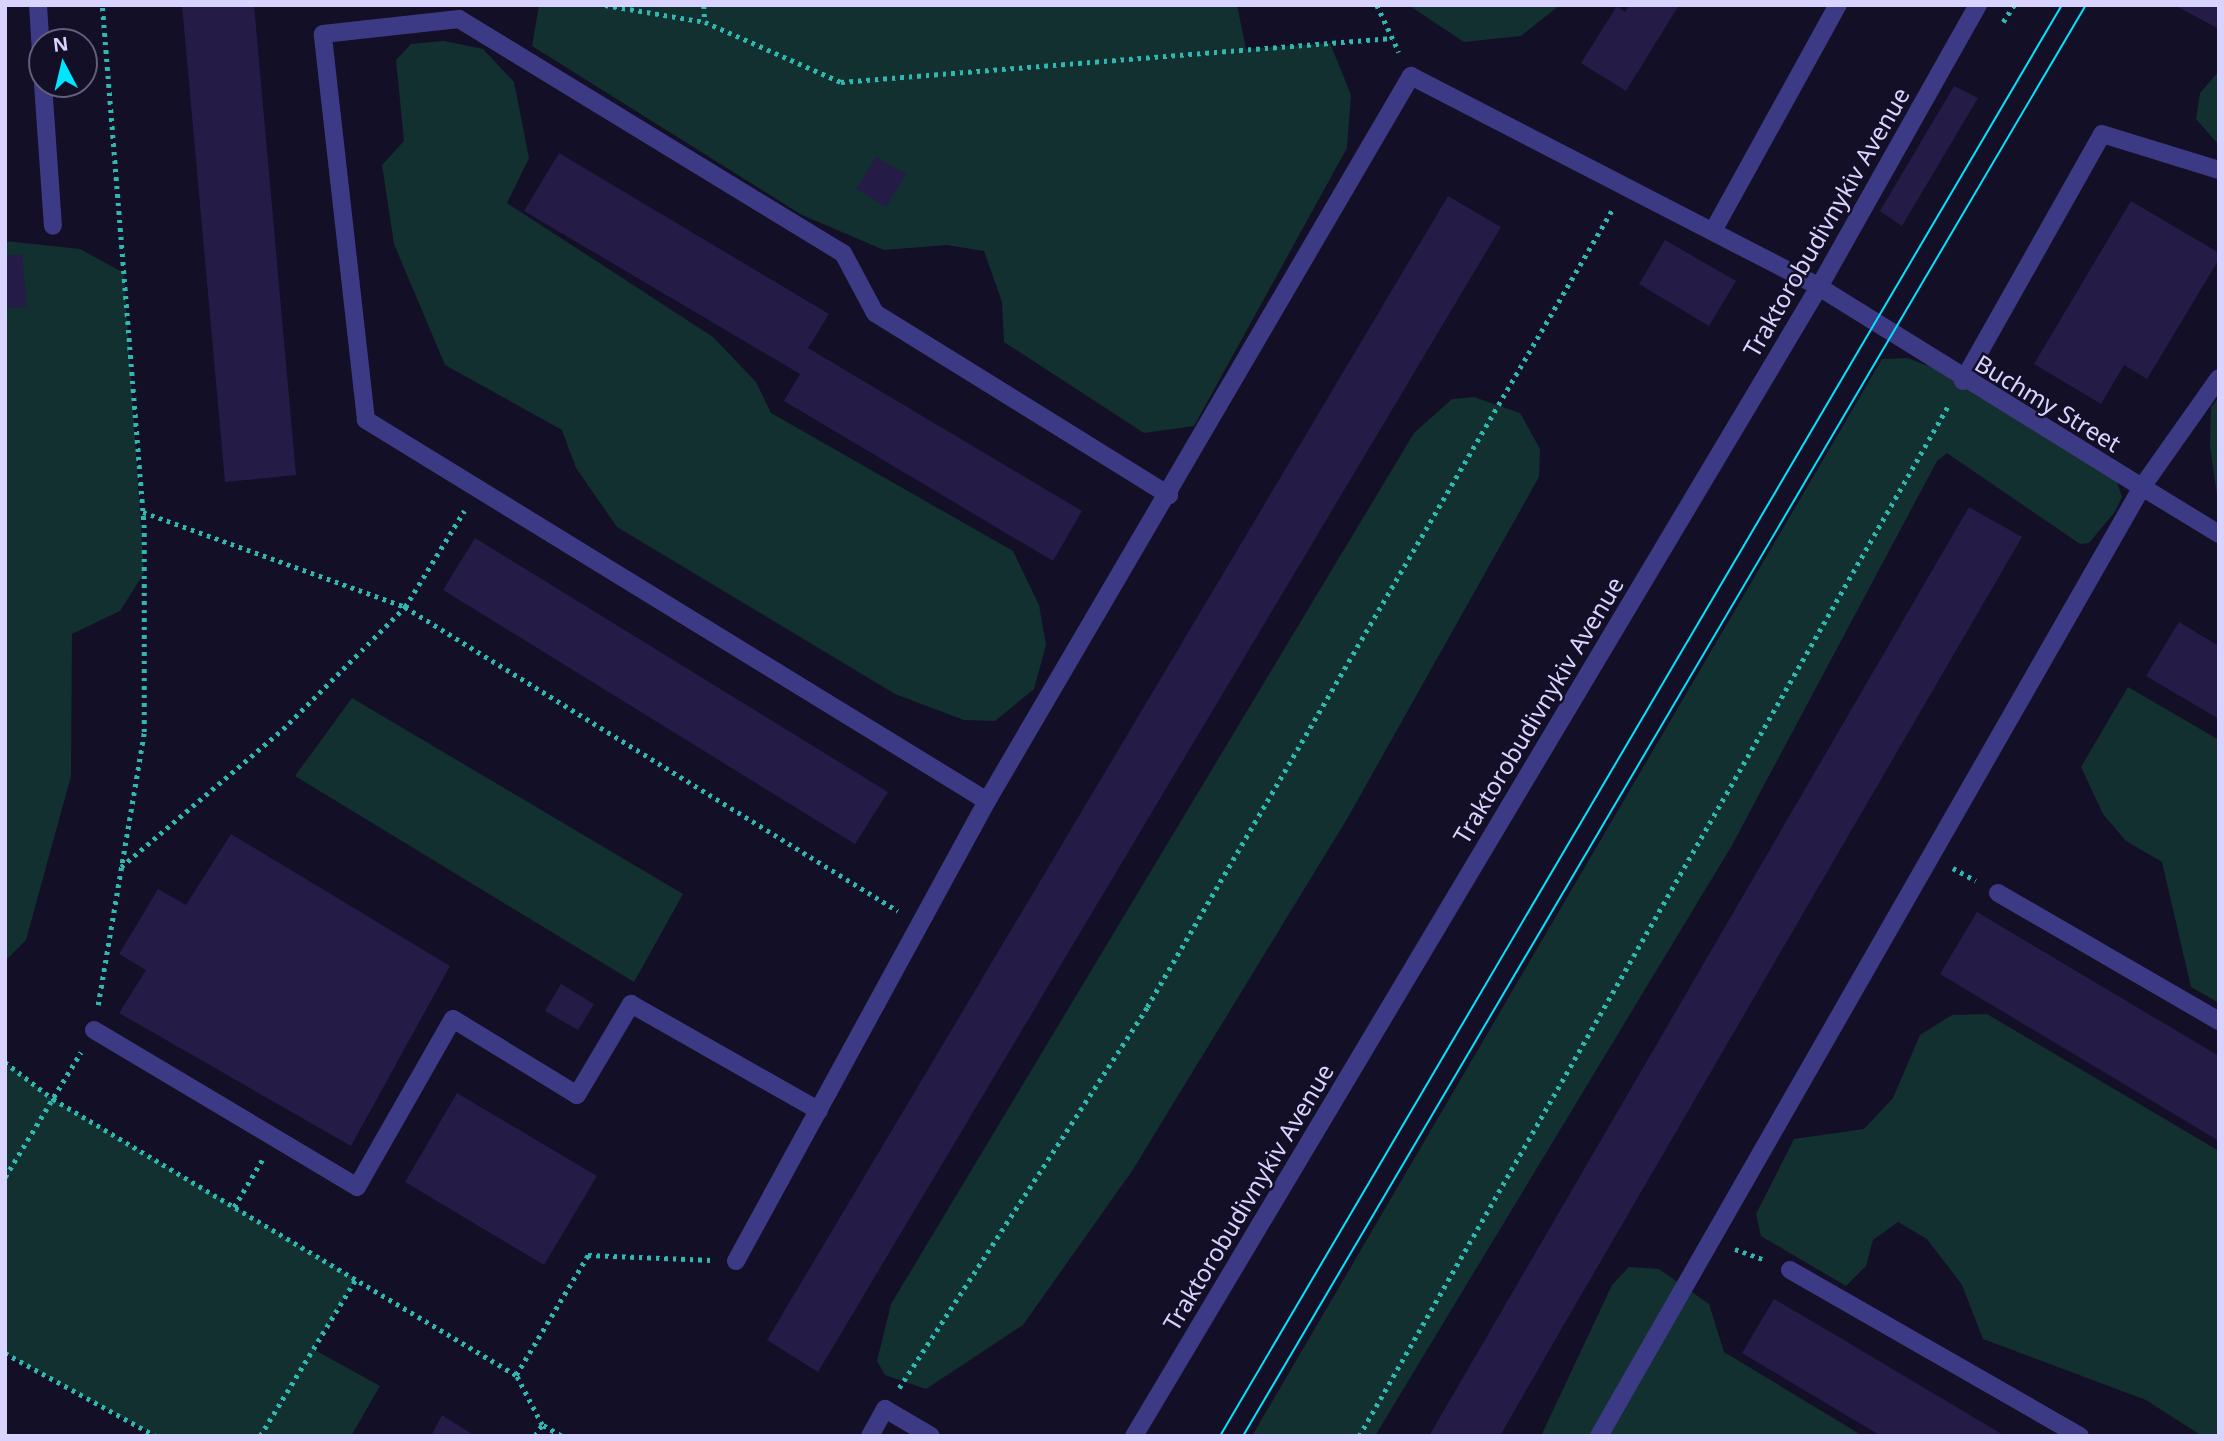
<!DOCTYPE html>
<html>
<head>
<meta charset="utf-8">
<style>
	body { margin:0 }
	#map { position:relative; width:2224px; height:1441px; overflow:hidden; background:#130f26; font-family:"Noto Sans",sans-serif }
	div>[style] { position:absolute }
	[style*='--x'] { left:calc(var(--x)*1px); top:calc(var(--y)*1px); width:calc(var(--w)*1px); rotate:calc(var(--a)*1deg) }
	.green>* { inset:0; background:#12302f }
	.building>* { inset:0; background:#241b47 }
	.path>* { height:4.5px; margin-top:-2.25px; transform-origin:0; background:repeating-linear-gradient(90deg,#2fb8b0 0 3.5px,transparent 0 8.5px) }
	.service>* { height:18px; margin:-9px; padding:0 9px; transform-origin:9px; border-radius:9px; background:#3d3a85 }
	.minor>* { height:18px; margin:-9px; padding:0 9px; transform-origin:9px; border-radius:9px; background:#3d3a85 }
	.tertiary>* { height:18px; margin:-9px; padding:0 9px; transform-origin:9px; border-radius:9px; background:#3d3a85 }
	.tram>* { height:2px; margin:-1px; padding:0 1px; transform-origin:1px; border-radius:1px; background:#00e5ff }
	span { translate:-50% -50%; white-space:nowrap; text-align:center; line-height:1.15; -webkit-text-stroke:5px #130f26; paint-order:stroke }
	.street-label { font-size:24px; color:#d9d4ff }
	.frame { position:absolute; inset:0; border:7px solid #d9d4ff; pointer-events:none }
	.north { position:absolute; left:28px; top:28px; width:70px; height:70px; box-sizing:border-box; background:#130f26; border:2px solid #625e7d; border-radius:50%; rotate:353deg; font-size:19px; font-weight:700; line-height:28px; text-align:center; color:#d9d4ff }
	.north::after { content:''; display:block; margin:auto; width:24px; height:32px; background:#00e5ff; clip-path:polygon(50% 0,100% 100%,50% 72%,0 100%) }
</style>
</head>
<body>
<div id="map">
	<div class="green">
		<div style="clip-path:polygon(539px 5px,1237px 5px,1246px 49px,1330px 43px,1351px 95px,1347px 148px,1194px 426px,1144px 433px,1004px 342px,1002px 302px,984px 251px,947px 245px,884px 250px,802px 215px,532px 46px)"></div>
		<div style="clip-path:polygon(1408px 5px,1560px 5px,1521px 36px,1464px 42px)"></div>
		<div style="clip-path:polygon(444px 41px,483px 49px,514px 82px,529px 158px,507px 203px,713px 337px,756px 382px,771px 413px,1013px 551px,1039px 605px,1046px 645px,1034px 689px,995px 721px,964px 720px,895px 694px,617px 527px,576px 468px,562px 430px,445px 365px,394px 244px,382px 165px,404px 141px,396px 60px,411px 44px)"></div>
		<div style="clip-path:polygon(2219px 71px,2219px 145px,2196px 119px,2200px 93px)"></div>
		<div style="clip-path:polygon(5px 241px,80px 249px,124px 273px,144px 573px,120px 611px,72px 634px,71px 776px,26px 940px,5px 961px)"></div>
		<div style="clip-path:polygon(1907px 358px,1934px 368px,2117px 482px,2122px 497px,2114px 513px,2089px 543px,2080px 544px,1947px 453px,1937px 461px,1731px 847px,1375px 1436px,1252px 1436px,1882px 359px)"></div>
		<div style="clip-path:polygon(1474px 397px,1520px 413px,1540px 449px,1539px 477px,1347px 819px,1132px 1171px,1023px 1325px,926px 1389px,885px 1375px,877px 1361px,891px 1304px,1414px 433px,1452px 399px)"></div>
		<div style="clip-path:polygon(2219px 397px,2219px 509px,2210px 446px,2211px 407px)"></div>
		<div style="clip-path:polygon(2128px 687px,2219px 740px,2219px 1003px,2191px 987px,2162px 862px,2126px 841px,2103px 814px,2081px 767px)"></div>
		<div style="clip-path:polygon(352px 698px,683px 894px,634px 982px,295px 776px)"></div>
		<div style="clip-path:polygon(1987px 1014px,2219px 1151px,2219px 1436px,2202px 1436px,2146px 1400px,1983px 1339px,1962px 1285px,1927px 1239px,1898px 1222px,1873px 1240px,1866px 1266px,1846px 1286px,1761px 1236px,1756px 1214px,1794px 1139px,1864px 1129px,1893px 1098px,1920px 1035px,1952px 1015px)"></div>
		<div style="clip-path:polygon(5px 1062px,53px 1099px,356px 1279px,313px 1349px,380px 1386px,351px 1436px,156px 1436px,5px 1353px)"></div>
		<div style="clip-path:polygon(1629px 1267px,1659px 1269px,1709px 1304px,1724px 1352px,1863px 1436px,1541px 1436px,1612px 1285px)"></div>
	</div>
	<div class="building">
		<div style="clip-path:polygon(182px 5px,254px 5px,296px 475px,225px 482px)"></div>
		<div style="clip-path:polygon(1630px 5px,1679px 5px,1626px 91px,1581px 63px,1617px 6px,1625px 12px)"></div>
		<div style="clip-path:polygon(2174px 5px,2219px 5px,2219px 29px)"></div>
		<div style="clip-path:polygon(1954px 86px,1978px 98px,1902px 226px,1880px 211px)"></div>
		<div style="clip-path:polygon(559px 153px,829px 314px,808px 348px,1082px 511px,1053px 561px,784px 401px,800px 374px,524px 211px)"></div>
		<div style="clip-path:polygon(876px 157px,906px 174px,886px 207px,856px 189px)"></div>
		<div style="clip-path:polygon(1448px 196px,1501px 227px,818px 1372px,767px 1340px)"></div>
		<div style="clip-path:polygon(2131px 201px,2219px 253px,2219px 259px,2147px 379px,2124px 365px,2101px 404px,2034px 364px)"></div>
		<div style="clip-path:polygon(1665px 240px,1736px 281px,1709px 326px,1639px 284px)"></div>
		<div style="clip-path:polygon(22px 254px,27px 307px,5px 308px,5px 256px)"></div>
		<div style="clip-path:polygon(1969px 507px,2022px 537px,1559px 1333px,1500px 1436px,1429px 1436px)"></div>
		<div style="clip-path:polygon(475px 538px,888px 792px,855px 844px,443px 590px)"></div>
		<div style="clip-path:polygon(2179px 622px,2219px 646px,2219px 719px,2146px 676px)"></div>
		<div style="clip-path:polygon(231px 834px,450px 966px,351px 1146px,119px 1013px,146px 970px,119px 954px,158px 889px,186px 905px)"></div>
		<div style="clip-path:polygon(1977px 912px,2219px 1056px,2219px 1141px,1940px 974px)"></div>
		<div style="clip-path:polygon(561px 984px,594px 1004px,578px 1030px,545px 1011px)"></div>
		<div style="clip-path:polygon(457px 1093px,597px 1176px,544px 1265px,405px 1182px)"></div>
		<div style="clip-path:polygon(1774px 1299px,1827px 1330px,2005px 1436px,1881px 1436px,1742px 1353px)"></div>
		<div style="clip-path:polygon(442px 1415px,475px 1436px,431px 1436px)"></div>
	</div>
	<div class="path">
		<div style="--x:605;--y:5;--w:101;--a:9.6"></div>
		<div style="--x:704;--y:5;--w:17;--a:87"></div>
		<div style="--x:705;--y:22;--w:149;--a:23.8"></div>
		<div style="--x:841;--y:82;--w:553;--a:-4.57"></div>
		<div style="--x:1377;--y:5;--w:52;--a:64.9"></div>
		<div style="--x:2003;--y:22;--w:20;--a:-57"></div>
		<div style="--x:143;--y:512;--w:279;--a:19.9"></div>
		<div style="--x:405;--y:607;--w:579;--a:31.66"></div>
		<div style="--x:121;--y:867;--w:213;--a:-40.4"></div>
		<div style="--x:283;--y:729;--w:173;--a:-45"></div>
		<div style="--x:405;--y:607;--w:113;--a:-58.4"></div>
		<div style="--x:1953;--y:868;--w:26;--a:29"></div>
		<div style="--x:98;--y:1005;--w:277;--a:-80.4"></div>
		<div style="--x:144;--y:732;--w:204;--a:-90"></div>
		<div style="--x:144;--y:528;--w:525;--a:-94.59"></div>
		<div style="--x:5;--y:1062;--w:61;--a:37.6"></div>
		<div style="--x:53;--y:1099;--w:539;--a:30.8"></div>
		<div style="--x:5;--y:1177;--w:146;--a:-58.7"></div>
		<div style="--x:234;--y:1207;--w:55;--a:-59.2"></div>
		<div style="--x:1735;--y:1249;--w:33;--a:20"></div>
		<div style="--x:5;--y:1353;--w:172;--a:28.8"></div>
		<div style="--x:899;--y:1388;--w:455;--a:-56.9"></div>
		<div style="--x:1147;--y:1007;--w:923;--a:-59.74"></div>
		<div style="--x:260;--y:1436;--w:184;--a:-58.6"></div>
		<div style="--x:535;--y:1436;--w:13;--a:-58"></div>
		<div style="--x:561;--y:1436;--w:22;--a:-150"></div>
		<div style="--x:542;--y:1425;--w:56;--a:-117.5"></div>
		<div style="--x:516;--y:1375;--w:140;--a:-59"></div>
		<div style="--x:588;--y:1255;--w:124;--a:2.3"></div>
		<div style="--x:1359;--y:1436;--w:1189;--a:-60.24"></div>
	</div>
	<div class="service">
		<div style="--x:38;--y:5;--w:63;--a:86.4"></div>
		<div style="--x:43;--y:84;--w:142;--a:86"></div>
		<div style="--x:1713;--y:231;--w:258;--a:-61.1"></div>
		<div style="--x:1963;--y:381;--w:283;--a:-60.6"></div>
		<div style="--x:2102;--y:134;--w:122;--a:17.1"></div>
		<div style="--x:987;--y:801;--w:729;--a:-148.47"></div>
		<div style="--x:366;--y:420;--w:388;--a:-96.4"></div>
		<div style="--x:323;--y:34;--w:137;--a:-6.3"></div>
		<div style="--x:459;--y:19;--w:450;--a:31.4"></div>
		<div style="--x:843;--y:253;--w:68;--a:61.9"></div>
		<div style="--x:875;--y:313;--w:346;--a:31.8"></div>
		<div style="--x:1998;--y:893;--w:255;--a:30.1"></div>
		<div style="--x:94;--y:1030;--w:306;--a:30.8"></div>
		<div style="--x:357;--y:1187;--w:193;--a:-60.3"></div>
		<div style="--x:453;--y:1019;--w:145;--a:31.5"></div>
		<div style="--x:577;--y:1095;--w:106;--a:-59.3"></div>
		<div style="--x:631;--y:1004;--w:216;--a:29.6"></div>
		<div style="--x:736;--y:1261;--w:524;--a:-61.38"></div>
		<div style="--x:987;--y:801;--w:840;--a:-59.68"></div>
		<div style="--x:1411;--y:76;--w:459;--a:27.3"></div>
		<div style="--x:1790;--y:1270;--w:334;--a:29.8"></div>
		<div style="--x:870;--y:1436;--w:31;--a:-61"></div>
		<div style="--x:885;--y:1409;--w:53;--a:30.4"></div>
		<div style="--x:1599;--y:1436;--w:1093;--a:-60.22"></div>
		<div style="--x:2142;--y:487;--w:90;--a:31.4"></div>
	</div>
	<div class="minor">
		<div style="--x:1819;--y:287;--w:380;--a:31.8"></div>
		<div style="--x:2142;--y:487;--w:133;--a:-54.8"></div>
	</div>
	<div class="tertiary">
		<div style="--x:1134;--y:1436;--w:1338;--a:-59.2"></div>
		<div style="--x:1819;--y:287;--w:324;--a:-60.6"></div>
	</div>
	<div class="tram">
		<div style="--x:1220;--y:1436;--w:1660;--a:-59.53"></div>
		<div style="--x:1243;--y:1436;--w:1661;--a:-59.5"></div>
	</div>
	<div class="street-label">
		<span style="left:1826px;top:222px;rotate:-60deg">Traktorobudivnykiv Avenue</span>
		<span style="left:2048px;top:403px;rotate:31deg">Buchmy Street</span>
		<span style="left:1538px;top:710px;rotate:-59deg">Traktorobudivnykiv Avenue</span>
		<span style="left:1248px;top:1197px;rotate:-59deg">Traktorobudivnykiv Avenue</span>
	</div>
	<div class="frame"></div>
	<div class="north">N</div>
</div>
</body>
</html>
